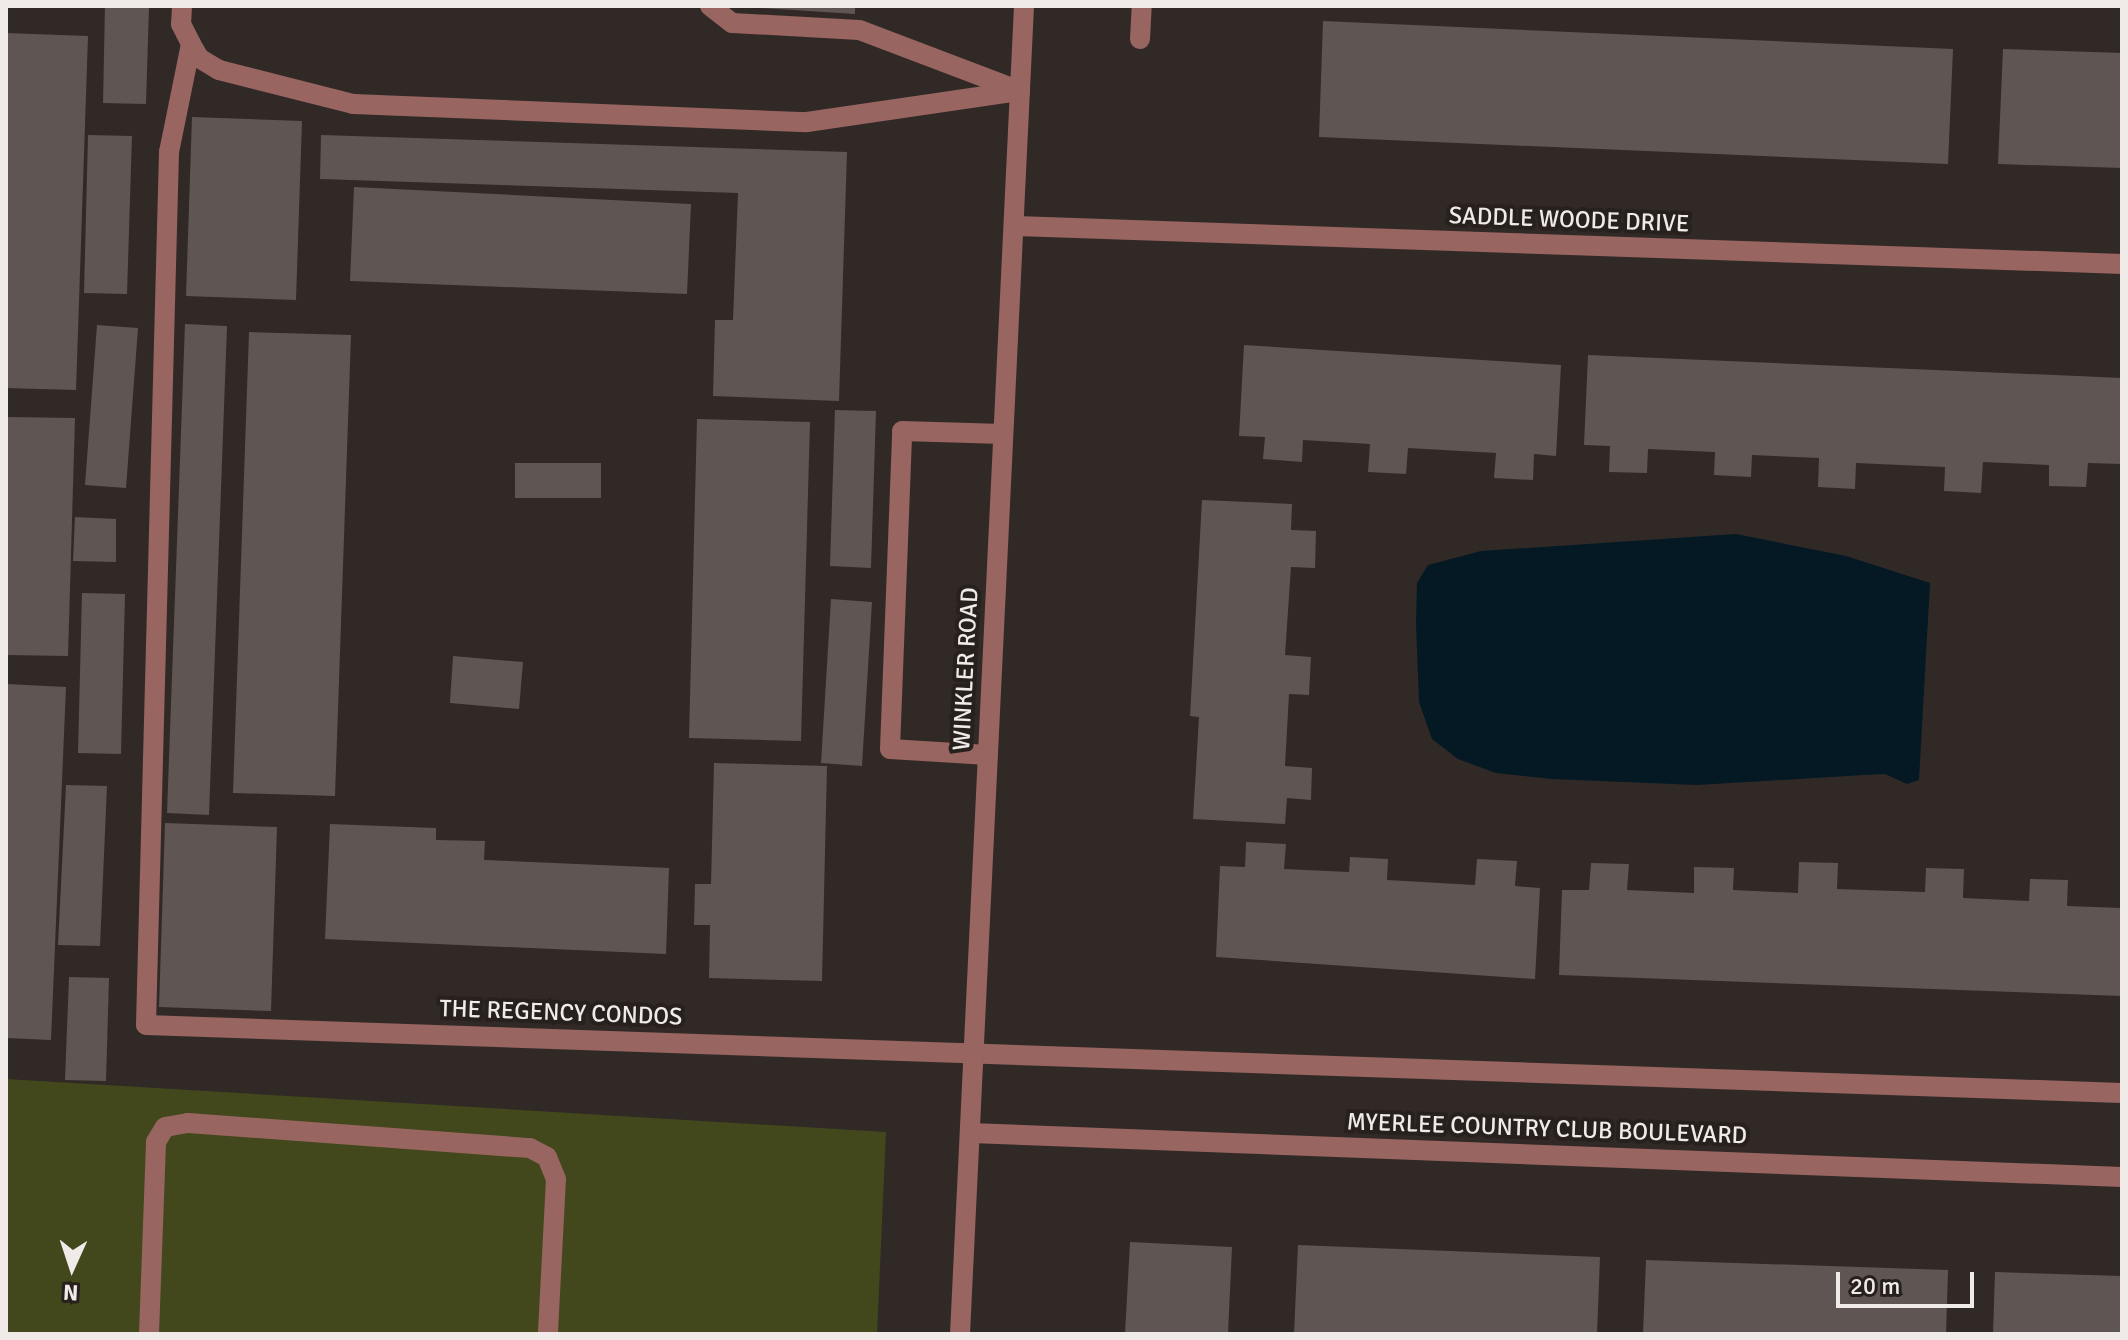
<!DOCTYPE html>
<html>
<head>
<meta charset="utf-8">
<style>
	body { margin:0 }
	#map { position:relative; width:2128px; height:1340px; overflow:hidden; background:#312926; font-family:Signika,sans-serif }
	div>[style] { position:absolute }
	[style*='--x'] { left:calc(var(--x)*1px); top:calc(var(--y)*1px); width:calc(var(--w)*1px); rotate:calc(var(--a)*1deg) }
	.green>* { inset:0; background:#42481c }
	.water>* { inset:0; background:#041924 }
	.building>* { inset:0; background:#5f5653 }
	.minor>* { height:20px; margin:-10px; padding:0 10px; transform-origin:10px; border-radius:10px; background:#986561 }
	span { translate:-50% -50%; white-space:nowrap; text-align:center; line-height:1.15; -webkit-text-stroke:8px #27201d; paint-order:stroke }
	.street-label { font-size:24px; color:#f0eae8 }
	.frame { position:absolute; inset:0; border:8px solid #f0eae8; pointer-events:none }
	.north { position:absolute; left:32px; top:1228px; width:80px; height:80px; -webkit-text-stroke:6px #27201d; paint-order:stroke; rotate:183deg; font-size:22px; font-weight:700; line-height:32px; text-align:center; color:#f0eae8 }
	.north::after { content:''; display:block; margin:auto; width:28px; height:36px; background:#f0eae8; clip-path:polygon(50% 0,100% 100%,50% 72%,0 100%) }
	.scale { position:absolute; left:1836px; top:1272px; width:138px; height:36px; box-sizing:border-box; border:4px solid #f0eae8; border-top:0; padding-left:10px; font-size:24px; line-height:28px; white-space:nowrap; color:#f0eae8; -webkit-text-stroke:6px #27201d; paint-order:stroke }
</style>
</head>
<body>
<div id="map">
	<div class="green">
		<div style="clip-path:polygon(6px 1079px,886px 1132px,877px 1334px,6px 1334px)"></div>
	</div>
	<div class="water">
		<div style="clip-path:polygon(1736px 534px,1846px 556px,1930px 583px,1919px 780px,1907px 784px,1885px 774px,1864px 775px,1697px 785px,1552px 779px,1496px 773px,1458px 759px,1432px 739px,1419px 702px,1416px 624px,1417px 583px,1428px 565px,1481px 551px)"></div>
	</div>
	<div class="building">
		<div style="clip-path:polygon(105px 6px,149px 6px,146px 104px,103px 103px)"></div>
		<div style="clip-path:polygon(729px 6px,855px 6px,855px 14px)"></div>
		<div style="clip-path:polygon(1323px 21px,1953px 49px,1948px 164px,1319px 137px)"></div>
		<div style="clip-path:polygon(6px 33px,88px 36px,76px 390px,6px 388px)"></div>
		<div style="clip-path:polygon(2003px 49px,2122px 53px,2122px 168px,1998px 164px)"></div>
		<div style="clip-path:polygon(192px 117px,302px 121px,296px 300px,186px 296px)"></div>
		<div style="clip-path:polygon(88px 135px,132px 136px,127px 294px,84px 293px)"></div>
		<div style="clip-path:polygon(321px 135px,847px 152px,839px 401px,713px 396px,715px 320px,733px 320px,738px 193px,320px 179px)"></div>
		<div style="clip-path:polygon(354px 187px,691px 204px,687px 294px,350px 281px)"></div>
		<div style="clip-path:polygon(185px 324px,227px 326px,209px 815px,167px 813px)"></div>
		<div style="clip-path:polygon(97px 325px,138px 328px,126px 488px,85px 485px)"></div>
		<div style="clip-path:polygon(249px 332px,351px 335px,335px 796px,233px 793px)"></div>
		<div style="clip-path:polygon(1244px 345px,1561px 365px,1556px 456px,1534px 454px,1533px 480px,1494px 478px,1496px 453px,1408px 448px,1406px 474px,1368px 472px,1370px 444px,1303px 440px,1302px 462px,1263px 459px,1265px 437px,1239px 436px)"></div>
		<div style="clip-path:polygon(1588px 355px,2122px 378px,2122px 464px,2088px 463px,2086px 487px,2049px 486px,2049px 465px,1983px 462px,1981px 493px,1944px 491px,1945px 467px,1856px 463px,1855px 489px,1818px 487px,1819px 458px,1752px 455px,1751px 477px,1714px 475px,1715px 452px,1648px 449px,1647px 473px,1609px 472px,1610px 446px,1584px 445px)"></div>
		<div style="clip-path:polygon(835px 410px,876px 411px,871px 568px,830px 566px)"></div>
		<div style="clip-path:polygon(6px 417px,75px 418px,68px 656px,6px 655px)"></div>
		<div style="clip-path:polygon(697px 419px,810px 422px,801px 741px,689px 738px)"></div>
		<div style="clip-path:polygon(515px 463px,601px 463px,601px 498px,515px 498px)"></div>
		<div style="clip-path:polygon(1202px 500px,1292px 504px,1291px 530px,1316px 531px,1315px 568px,1291px 567px,1285px 655px,1311px 657px,1309px 695px,1289px 694px,1285px 766px,1312px 768px,1311px 800px,1287px 798px,1285px 824px,1193px 819px,1199px 717px,1190px 716px)"></div>
		<div style="clip-path:polygon(75px 517px,116px 519px,116px 562px,73px 561px)"></div>
		<div style="clip-path:polygon(82px 593px,125px 594px,121px 754px,78px 753px)"></div>
		<div style="clip-path:polygon(831px 599px,872px 602px,862px 766px,821px 763px)"></div>
		<div style="clip-path:polygon(453px 656px,523px 662px,519px 709px,450px 703px)"></div>
		<div style="clip-path:polygon(6px 684px,66px 687px,51px 1040px,6px 1038px)"></div>
		<div style="clip-path:polygon(714px 763px,827px 766px,822px 981px,709px 978px,710px 925px,694px 925px,695px 884px,711px 884px)"></div>
		<div style="clip-path:polygon(66px 785px,107px 786px,100px 946px,58px 945px)"></div>
		<div style="clip-path:polygon(165px 823px,277px 827px,271px 1011px,159px 1007px)"></div>
		<div style="clip-path:polygon(330px 824px,436px 828px,436px 840px,485px 841px,484px 860px,669px 868px,666px 954px,325px 939px)"></div>
		<div style="clip-path:polygon(1246px 842px,1286px 844px,1284px 869px,1349px 872px,1350px 857px,1388px 859px,1387px 880px,1475px 885px,1477px 859px,1517px 861px,1515px 886px,1540px 888px,1535px 979px,1216px 957px,1220px 866px,1245px 867px)"></div>
		<div style="clip-path:polygon(1799px 862px,1838px 863px,1837px 889px,1925px 892px,1926px 868px,1964px 869px,1963px 898px,2029px 901px,2030px 879px,2068px 880px,2067px 906px,2122px 908px,2122px 996px,1559px 975px,1562px 890px,1589px 890px,1591px 863px,1629px 864px,1627px 890px,1694px 893px,1694px 867px,1734px 868px,1733px 890px,1798px 893px)"></div>
		<div style="clip-path:polygon(69px 977px,109px 978px,106px 1081px,65px 1080px)"></div>
		<div style="clip-path:polygon(1130px 1242px,1232px 1247px,1228px 1334px,1125px 1334px)"></div>
		<div style="clip-path:polygon(1298px 1245px,1600px 1257px,1597px 1334px,1294px 1334px)"></div>
		<div style="clip-path:polygon(1646px 1260px,1948px 1270px,1946px 1334px,1643px 1334px)"></div>
		<div style="clip-path:polygon(1995px 1272px,2122px 1276px,2122px 1334px,1993px 1334px)"></div>
	</div>
	<div class="minor">
		<div style="--x:182;--y:6;--w:18;--a:93"></div>
		<div style="--x:181;--y:24;--w:22;--a:63"></div>
		<div style="--x:191;--y:44;--w:16;--a:60"></div>
		<div style="--x:199;--y:58;--w:23;--a:31"></div>
		<div style="--x:219;--y:70;--w:138;--a:14.2"></div>
		<div style="--x:353;--y:104;--w:454;--a:2.3"></div>
		<div style="--x:807;--y:122;--w:215;--a:-8.3"></div>
		<div style="--x:1020;--y:91;--w:172;--a:-159.2"></div>
		<div style="--x:859;--y:30;--w:127;--a:-176.8"></div>
		<div style="--x:732;--y:23;--w:28;--a:-142"></div>
		<div style="--x:1140;--y:39;--w:33;--a:-87"></div>
		<div style="--x:191;--y:44;--w:110;--a:101.5"></div>
		<div style="--x:169;--y:152;--w:873;--a:91.51"></div>
		<div style="--x:146;--y:1025;--w:1977;--a:1.97"></div>
		<div style="--x:1014;--y:226;--w:1109;--a:1.96"></div>
		<div style="--x:988;--y:755;--w:98;--a:-176.5"></div>
		<div style="--x:890;--y:749;--w:318;--a:-87.8"></div>
		<div style="--x:902;--y:431;--w:101;--a:1.7"></div>
		<div style="--x:970;--y:1133;--w:1153;--a:2.19"></div>
		<div style="--x:149;--y:1334;--w:192;--a:-87.9"></div>
		<div style="--x:156;--y:1142;--w:17;--a:-59"></div>
		<div style="--x:165;--y:1127;--w:23;--a:-10"></div>
		<div style="--x:188;--y:1123;--w:343;--a:4.2"></div>
		<div style="--x:530;--y:1148;--w:19;--a:28"></div>
		<div style="--x:547;--y:1157;--w:24;--a:68"></div>
		<div style="--x:556;--y:1179;--w:155;--a:93"></div>
		<div style="--x:960;--y:1334;--w:1330;--a:-87.24"></div>
	</div>
	<div class="street-label">
		<span style="left:1569px;top:220px;rotate:2deg">SADDLE WOODE DRIVE</span>
		<span style="left:966px;top:669px;rotate:-87deg">WINKLER ROAD</span>
		<span style="left:561px;top:1013px;rotate:2deg">THE REGENCY CONDOS</span>
		<span style="left:1547px;top:1129px;rotate:2deg">MYERLEE COUNTRY CLUB BOULEVARD</span>
	</div>
	<div class="frame"></div>
	<div class="north">N</div>
	<div class="scale">20 m</div>
</div>
</body>
</html>
